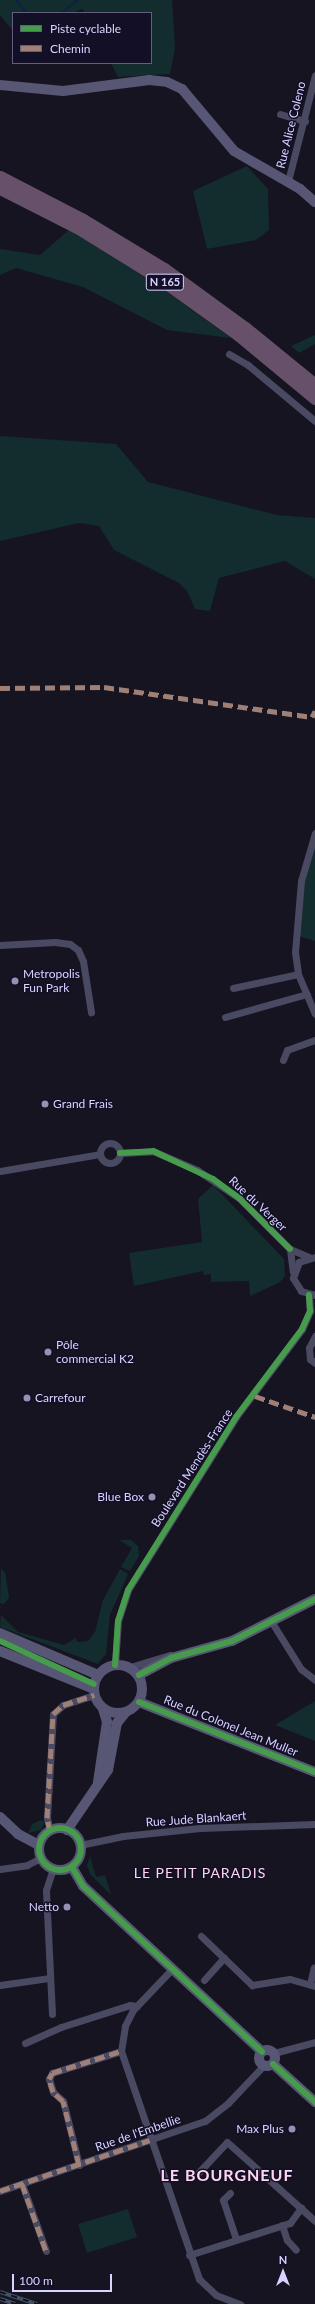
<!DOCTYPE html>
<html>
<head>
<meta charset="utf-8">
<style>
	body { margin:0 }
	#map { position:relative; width:315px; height:2304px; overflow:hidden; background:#161421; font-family:Lato,sans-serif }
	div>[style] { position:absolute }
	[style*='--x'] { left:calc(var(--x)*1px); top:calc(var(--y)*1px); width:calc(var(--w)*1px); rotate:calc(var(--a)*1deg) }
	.green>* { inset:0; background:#132c2d }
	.stream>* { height:2px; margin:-1px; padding:0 1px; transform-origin:1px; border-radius:1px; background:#0d2144 }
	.street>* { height:7px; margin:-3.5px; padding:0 3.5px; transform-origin:3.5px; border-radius:3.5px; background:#4a4962 }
	.street>.ring { margin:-3.5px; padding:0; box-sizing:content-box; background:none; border:7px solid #4a4962; border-radius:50% }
	.secondary>* { height:10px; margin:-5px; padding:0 5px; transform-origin:5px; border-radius:5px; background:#575674 }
	.secondary>.ring { margin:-5px; padding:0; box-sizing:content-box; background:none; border:10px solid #575674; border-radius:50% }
	.highway>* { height:13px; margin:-6.5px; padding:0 6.5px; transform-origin:6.5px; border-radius:6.5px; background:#67516a }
	.rail>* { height:3.5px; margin-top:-1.75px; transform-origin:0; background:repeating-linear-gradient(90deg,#130f26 0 6px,#43596b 0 12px); box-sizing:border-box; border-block:1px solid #43596b }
	.quiet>* { height:5px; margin-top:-2.5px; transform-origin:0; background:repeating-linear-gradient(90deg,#9e8076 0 10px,transparent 0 15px) }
	.cycleway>* { height:6px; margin:-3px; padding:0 3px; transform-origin:3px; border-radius:3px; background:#469c4c }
	.cycleway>.ring { margin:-3px; padding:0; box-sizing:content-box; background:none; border:6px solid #469c4c; border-radius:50% }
	.dots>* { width:11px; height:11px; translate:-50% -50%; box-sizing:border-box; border:2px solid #130f26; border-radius:50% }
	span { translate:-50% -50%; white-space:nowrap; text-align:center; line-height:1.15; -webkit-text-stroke:3px #130f26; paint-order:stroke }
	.shield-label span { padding:1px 3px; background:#130f26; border:1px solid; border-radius:3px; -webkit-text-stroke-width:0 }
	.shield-label { font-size:11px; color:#d9d4ff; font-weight:700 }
	.street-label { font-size:12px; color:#d9d4ff }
	.poi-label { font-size:12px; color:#d9d4ff }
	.left { translate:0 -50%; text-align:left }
	.right { translate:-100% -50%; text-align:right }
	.quarter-label { font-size:14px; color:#ffd6f0; letter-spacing:1px }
	.district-label { font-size:16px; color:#ffd6f0; font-weight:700; letter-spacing:1px }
	.legend { position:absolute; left:12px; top:12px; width:140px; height:52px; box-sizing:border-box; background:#130f26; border:1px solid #625e7d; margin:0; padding:5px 7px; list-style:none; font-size:12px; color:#d9d4ff }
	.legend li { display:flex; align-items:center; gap:8px; height:20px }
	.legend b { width:20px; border:1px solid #625e7d }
	.north { position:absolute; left:263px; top:2252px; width:40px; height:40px; -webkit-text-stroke:3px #130f26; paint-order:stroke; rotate:0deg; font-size:11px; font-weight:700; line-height:16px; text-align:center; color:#d9d4ff }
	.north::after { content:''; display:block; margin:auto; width:14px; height:18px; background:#d9d4ff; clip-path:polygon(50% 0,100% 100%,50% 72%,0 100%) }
	.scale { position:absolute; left:12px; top:2274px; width:100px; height:18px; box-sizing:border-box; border:2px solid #d9d4ff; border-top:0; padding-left:5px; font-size:12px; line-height:14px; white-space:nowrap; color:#d9d4ff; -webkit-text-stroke:3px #130f26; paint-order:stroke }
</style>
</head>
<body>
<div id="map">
	<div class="green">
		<div style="clip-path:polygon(0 0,172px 0,175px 48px,170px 74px,118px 77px,111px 63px,151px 63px,151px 13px,85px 13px,82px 9px,73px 13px,13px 13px,13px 31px,0 15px)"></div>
		<div style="clip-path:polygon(247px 166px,268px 189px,269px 230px,256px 240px,207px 249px,193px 191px)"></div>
		<div style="clip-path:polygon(69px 230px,150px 280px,231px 338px,167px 330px,83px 287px,16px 268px,0 275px,0 249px,40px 255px)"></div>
		<div style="clip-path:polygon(315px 335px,315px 344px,299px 353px,291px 346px)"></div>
		<div style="clip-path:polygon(0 436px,116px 444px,148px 482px,277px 515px,315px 518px,315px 579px,285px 561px,219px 578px,210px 611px,195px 609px,187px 591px,179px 583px,114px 550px,99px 526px,79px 523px,0 541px)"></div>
		<div style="clip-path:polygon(315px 844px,315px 941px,298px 936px,306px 872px)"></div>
		<div style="clip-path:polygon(213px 1185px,284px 1259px,285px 1276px,280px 1282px,250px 1296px,249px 1281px,211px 1282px,211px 1274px,204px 1275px,203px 1271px,134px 1286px,129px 1253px,202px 1242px,198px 1199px)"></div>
		<div style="clip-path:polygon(119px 1540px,131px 1540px,138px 1546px,139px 1556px,130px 1571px,121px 1567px,132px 1548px)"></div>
		<div style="clip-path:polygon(1px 1569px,5px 1572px,9px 1598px,4px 1604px,0 1603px)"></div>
		<div style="clip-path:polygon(120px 1569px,128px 1574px,110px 1615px,106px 1654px,98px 1664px,0 1627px,1px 1615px,18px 1632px,64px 1645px,76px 1638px,77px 1642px,88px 1641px,95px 1632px,103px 1600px)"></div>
		<div style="clip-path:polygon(315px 1701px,315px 1741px,275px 1725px)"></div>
		<div style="clip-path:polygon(41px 1820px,45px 1822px,41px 1830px,28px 1833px,32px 1824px)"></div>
		<div style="clip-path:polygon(90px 1856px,96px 1877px,105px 1875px,111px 1895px,90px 1874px,87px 1865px)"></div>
		<div style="clip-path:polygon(128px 2209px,137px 2237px,87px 2253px,78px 2224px)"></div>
	</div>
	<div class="stream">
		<div style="--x:16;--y:0;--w:17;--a:50"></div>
		<div style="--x:61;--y:13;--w:21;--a:-37"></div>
	</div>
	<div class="street">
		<div style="--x:280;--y:114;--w:26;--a:16"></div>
		<div style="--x:288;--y:181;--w:109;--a:-75.7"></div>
		<div style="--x:229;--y:354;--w:22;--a:30"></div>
		<div style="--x:248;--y:365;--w:87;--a:39.9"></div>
		<div style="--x:315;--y:833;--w:50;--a:106.3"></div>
		<div style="--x:301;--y:881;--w:71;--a:94.8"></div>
		<div style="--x:295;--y:952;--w:22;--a:82"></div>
		<div style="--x:298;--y:974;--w:43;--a:67"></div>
		<div style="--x:0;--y:945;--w:55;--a:-3.1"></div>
		<div style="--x:55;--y:942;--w:15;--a:8"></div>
		<div style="--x:70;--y:944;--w:10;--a:37"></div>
		<div style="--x:78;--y:950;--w:12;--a:66"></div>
		<div style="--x:83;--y:961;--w:52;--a:81.1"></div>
		<div style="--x:233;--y:988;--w:66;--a:-12.2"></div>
		<div style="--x:225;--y:1017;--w:85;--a:-15.7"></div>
		<div style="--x:283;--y:1060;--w:11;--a:-68"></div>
		<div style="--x:287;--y:1050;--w:30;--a:-20"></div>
		<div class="ring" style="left:100px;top:1143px;width:13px;height:13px"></div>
		<div style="--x:120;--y:1153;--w:33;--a:-3"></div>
		<div style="--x:153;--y:1151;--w:48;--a:23.4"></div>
		<div style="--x:197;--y:1170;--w:50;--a:33.7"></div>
		<div style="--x:239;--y:1198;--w:72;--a:45"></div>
		<div style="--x:290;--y:1249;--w:21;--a:23"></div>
		<div style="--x:0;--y:1171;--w:101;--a:-9.6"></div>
		<div style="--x:290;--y:1249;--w:23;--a:83"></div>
		<div style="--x:315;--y:1257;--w:17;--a:163"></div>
		<div style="--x:299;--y:1262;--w:17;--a:111"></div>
		<div style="--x:293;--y:1278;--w:15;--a:58"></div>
		<div style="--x:301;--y:1291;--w:15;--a:16"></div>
		<div style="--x:315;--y:1336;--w:13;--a:117"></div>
		<div style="--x:309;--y:1348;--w:11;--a:85"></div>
		<div style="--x:310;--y:1359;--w:6;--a:39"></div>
		<div style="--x:271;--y:1621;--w:57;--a:58"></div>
		<div style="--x:301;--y:1669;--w:18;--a:38"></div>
		<div style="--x:115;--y:1665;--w:44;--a:-86.1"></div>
		<div style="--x:118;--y:1621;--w:33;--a:-72"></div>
		<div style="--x:128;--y:1590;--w:204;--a:-58"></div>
		<div style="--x:236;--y:1417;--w:110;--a:-53.1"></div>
		<div style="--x:302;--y:1329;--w:20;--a:-66"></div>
		<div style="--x:310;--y:1311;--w:16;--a:-94"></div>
		<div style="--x:130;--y:1667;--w:42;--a:-16.7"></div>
		<div style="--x:50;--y:1831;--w:13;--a:-103"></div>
		<div style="--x:47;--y:1818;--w:104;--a:-86.7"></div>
		<div style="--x:53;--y:1714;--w:13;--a:-42"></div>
		<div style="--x:63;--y:1705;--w:33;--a:-18"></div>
		<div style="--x:80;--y:1845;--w:44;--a:-11.8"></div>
		<div style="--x:123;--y:1836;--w:77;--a:-5.9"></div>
		<div style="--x:200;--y:1828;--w:115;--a:-2"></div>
		<div style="--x:0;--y:1869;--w:27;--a:-8"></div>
		<div style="--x:27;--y:1865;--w:16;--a:-27"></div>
		<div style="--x:201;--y:1936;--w:71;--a:43.9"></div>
		<div style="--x:252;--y:1985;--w:38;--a:-9"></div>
		<div style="--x:290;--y:1979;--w:26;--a:16"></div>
		<div style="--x:172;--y:1969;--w:57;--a:133.6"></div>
		<div style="--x:133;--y:2010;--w:18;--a:117"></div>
		<div style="--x:125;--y:2026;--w:25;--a:99"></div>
		<div style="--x:121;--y:2051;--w:241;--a:71.1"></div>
		<div style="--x:199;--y:2279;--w:23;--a:43"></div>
		<div style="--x:216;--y:2295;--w:26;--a:21"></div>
		<div style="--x:204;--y:1980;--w:30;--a:-48"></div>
		<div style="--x:310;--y:1984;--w:17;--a:-77"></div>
		<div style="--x:0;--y:1985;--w:49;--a:-8.1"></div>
		<div style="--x:52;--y:2014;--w:124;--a:-92.8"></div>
		<div style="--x:46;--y:1890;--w:22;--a:-72"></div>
		<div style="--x:25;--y:2043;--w:39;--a:-24"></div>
		<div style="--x:61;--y:2027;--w:72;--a:-17.7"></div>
		<div style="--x:130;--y:2005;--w:7;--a:8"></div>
		<div style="--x:274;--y:2053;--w:42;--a:-15"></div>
		<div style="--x:79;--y:2165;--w:66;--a:-104"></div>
		<div style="--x:63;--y:2101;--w:13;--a:-138"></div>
		<div style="--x:53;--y:2092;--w:14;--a:-107"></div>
		<div style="--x:49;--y:2079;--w:7;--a:-63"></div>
		<div style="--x:52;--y:2073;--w:72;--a:-17.7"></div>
		<div style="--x:198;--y:2173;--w:42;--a:-46.9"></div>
		<div style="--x:227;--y:2142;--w:118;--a:41.9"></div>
		<div style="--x:22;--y:2184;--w:71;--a:70.3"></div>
		<div style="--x:0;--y:2191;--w:217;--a:-18.9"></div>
		<div style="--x:205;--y:2121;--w:29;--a:-38"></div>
		<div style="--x:228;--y:2103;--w:52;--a:-46.5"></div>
		<div style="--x:230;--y:2193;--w:10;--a:135"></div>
		<div style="--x:223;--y:2200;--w:41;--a:71.6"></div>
		<div style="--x:282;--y:2225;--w:16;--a:72"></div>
		<div style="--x:287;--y:2240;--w:13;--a:48"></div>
		<div style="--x:189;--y:2255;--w:106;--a:-17.6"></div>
		<div style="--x:290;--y:2223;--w:19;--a:-54"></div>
	</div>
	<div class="secondary">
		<div style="--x:0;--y:85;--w:63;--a:5.4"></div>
		<div style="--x:63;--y:91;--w:87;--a:-7.3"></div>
		<div style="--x:149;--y:80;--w:18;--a:6"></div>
		<div style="--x:167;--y:82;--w:17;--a:25"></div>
		<div style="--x:182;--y:89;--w:81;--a:50"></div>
		<div style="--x:234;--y:151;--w:76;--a:29.9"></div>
		<div style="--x:300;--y:189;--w:20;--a:41"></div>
		<div style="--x:0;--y:1633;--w:107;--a:23.2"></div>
		<div style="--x:0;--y:1651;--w:101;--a:22"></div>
		<div class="ring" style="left:94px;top:1665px;width:38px;height:38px"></div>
		<div style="--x:139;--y:1675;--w:36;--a:-28"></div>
		<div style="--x:171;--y:1658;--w:63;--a:-15.6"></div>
		<div style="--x:232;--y:1641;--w:93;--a:-26.8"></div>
		<div style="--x:139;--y:1702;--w:189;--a:21.7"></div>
		<div style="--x:98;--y:1782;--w:61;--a:-81.5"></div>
		<div style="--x:107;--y:1722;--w:14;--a:-107"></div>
		<div style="--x:0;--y:1817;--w:25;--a:43"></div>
		<div style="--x:18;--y:1834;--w:24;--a:28"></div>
		<div class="ring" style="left:39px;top:1828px;width:32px;height:32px"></div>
		<div style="--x:67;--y:1830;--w:73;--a:-55.7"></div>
		<div style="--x:108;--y:1770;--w:48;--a:-79.2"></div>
		<div style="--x:117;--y:1723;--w:13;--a:-51"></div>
		<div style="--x:72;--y:1867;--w:22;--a:60"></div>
		<div style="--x:83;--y:1886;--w:244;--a:42.8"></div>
		<div class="ring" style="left:259px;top:2050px;width:6px;height:6px"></div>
		<div style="--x:273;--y:2064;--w:57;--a:42.1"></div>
	</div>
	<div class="highway">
		<div style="--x:0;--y:177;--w:93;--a:27.4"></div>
		<div style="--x:83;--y:220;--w:95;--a:31.2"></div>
		<div style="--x:164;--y:269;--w:100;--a:36.1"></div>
		<div style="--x:245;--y:328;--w:90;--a:39.2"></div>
		<div style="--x:0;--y:188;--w:86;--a:26.9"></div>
		<div style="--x:77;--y:227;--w:95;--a:31.7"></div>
		<div style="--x:158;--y:277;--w:100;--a:35.6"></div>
		<div style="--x:239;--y:335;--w:99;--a:39.7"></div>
	</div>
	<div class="rail">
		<div style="--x:0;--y:2292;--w:39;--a:18"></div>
		<div style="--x:0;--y:2299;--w:16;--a:18"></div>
	</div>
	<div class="quiet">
		<div style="--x:0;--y:688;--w:104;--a:-0.6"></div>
		<div style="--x:104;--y:687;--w:210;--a:8.2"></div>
		<div style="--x:312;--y:717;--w:7;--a:-63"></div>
		<div style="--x:255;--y:1396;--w:64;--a:19.3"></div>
		<div style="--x:50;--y:1831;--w:13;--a:-103"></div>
		<div style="--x:47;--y:1818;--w:104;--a:-86.7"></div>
		<div style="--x:53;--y:1714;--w:13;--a:-42"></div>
		<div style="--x:63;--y:1705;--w:33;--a:-18"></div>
		<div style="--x:79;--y:2165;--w:66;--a:-104"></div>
		<div style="--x:63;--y:2101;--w:13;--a:-138"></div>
		<div style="--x:53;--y:2092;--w:14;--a:-107"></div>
		<div style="--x:49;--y:2079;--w:7;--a:-63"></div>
		<div style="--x:52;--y:2073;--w:72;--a:-17.7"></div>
		<div style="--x:22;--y:2184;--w:71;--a:70.3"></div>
		<div style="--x:0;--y:2191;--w:158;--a:-18.8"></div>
	</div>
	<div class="cycleway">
		<div style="--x:120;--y:1153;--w:33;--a:-3"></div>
		<div style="--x:153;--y:1151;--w:66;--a:25"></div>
		<div style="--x:213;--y:1179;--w:32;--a:36"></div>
		<div style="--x:239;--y:1198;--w:72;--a:45"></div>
		<div style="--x:0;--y:1641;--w:103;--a:24.6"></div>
		<div style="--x:115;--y:1665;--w:44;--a:-86.1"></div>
		<div style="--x:118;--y:1621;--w:33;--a:-72"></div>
		<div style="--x:128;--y:1590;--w:204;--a:-58"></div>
		<div style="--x:236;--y:1417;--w:110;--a:-53.1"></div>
		<div style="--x:302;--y:1329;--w:20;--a:-66"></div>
		<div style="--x:310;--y:1311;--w:16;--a:-94"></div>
		<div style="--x:139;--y:1675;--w:36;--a:-28"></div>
		<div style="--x:171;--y:1658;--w:63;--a:-15.6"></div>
		<div style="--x:232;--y:1641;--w:93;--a:-26.8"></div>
		<div style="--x:139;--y:1702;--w:189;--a:21.7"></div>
		<div class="ring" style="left:39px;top:1828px;width:36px;height:36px"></div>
		<div style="--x:72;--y:1867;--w:22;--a:60"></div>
		<div style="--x:83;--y:1886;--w:244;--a:42.8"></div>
		<div style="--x:273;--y:2064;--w:57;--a:42.1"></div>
	</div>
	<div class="dots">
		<div style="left:15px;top:981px;background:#9591b1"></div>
		<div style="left:45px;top:1104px;background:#9591b1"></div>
		<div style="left:48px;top:1352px;background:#9591b1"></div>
		<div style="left:27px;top:1398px;background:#9591b1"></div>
		<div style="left:152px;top:1497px;background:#9591b1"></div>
		<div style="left:67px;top:1907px;background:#9591b1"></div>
		<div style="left:292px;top:2129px;background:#9591b1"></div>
	</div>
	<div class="shield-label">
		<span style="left:165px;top:282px">N 165</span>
	</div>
	<div class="street-label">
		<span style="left:291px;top:125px;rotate:-76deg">Rue Alice Coleno</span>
		<span style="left:258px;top:1204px;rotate:43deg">Rue du Verger</span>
		<span style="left:192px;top:1468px;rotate:-57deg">Boulevard Mendès-France</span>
		<span style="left:231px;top:1726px;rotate:22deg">Rue du Colonel Jean Muller</span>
		<span style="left:196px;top:1819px;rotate:-4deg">Rue Jude Blankaert</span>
		<span style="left:138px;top:2133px;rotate:-19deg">Rue de l'Embellie</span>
	</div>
	<div class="poi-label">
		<span class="left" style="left:23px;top:981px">Metropolis<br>Fun Park</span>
		<span class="left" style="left:53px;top:1104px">Grand Frais</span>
		<span class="left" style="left:56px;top:1352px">Pôle<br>commercial K2</span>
		<span class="left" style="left:35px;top:1398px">Carrefour</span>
		<span class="right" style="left:144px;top:1497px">Blue Box</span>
		<span class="right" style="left:59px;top:1907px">Netto</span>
		<span class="right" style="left:284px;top:2129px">Max Plus</span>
	</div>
	<div class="quarter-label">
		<span style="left:200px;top:1873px">LE PETIT PARADIS</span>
	</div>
	<div class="district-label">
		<span style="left:227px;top:2175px">LE BOURGNEUF</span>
	</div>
	<ul class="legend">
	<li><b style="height:5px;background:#469c4c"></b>Piste cyclable</li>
	<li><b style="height:5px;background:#9e8076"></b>Chemin</li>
	</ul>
	<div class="north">N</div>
	<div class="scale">100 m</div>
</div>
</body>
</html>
